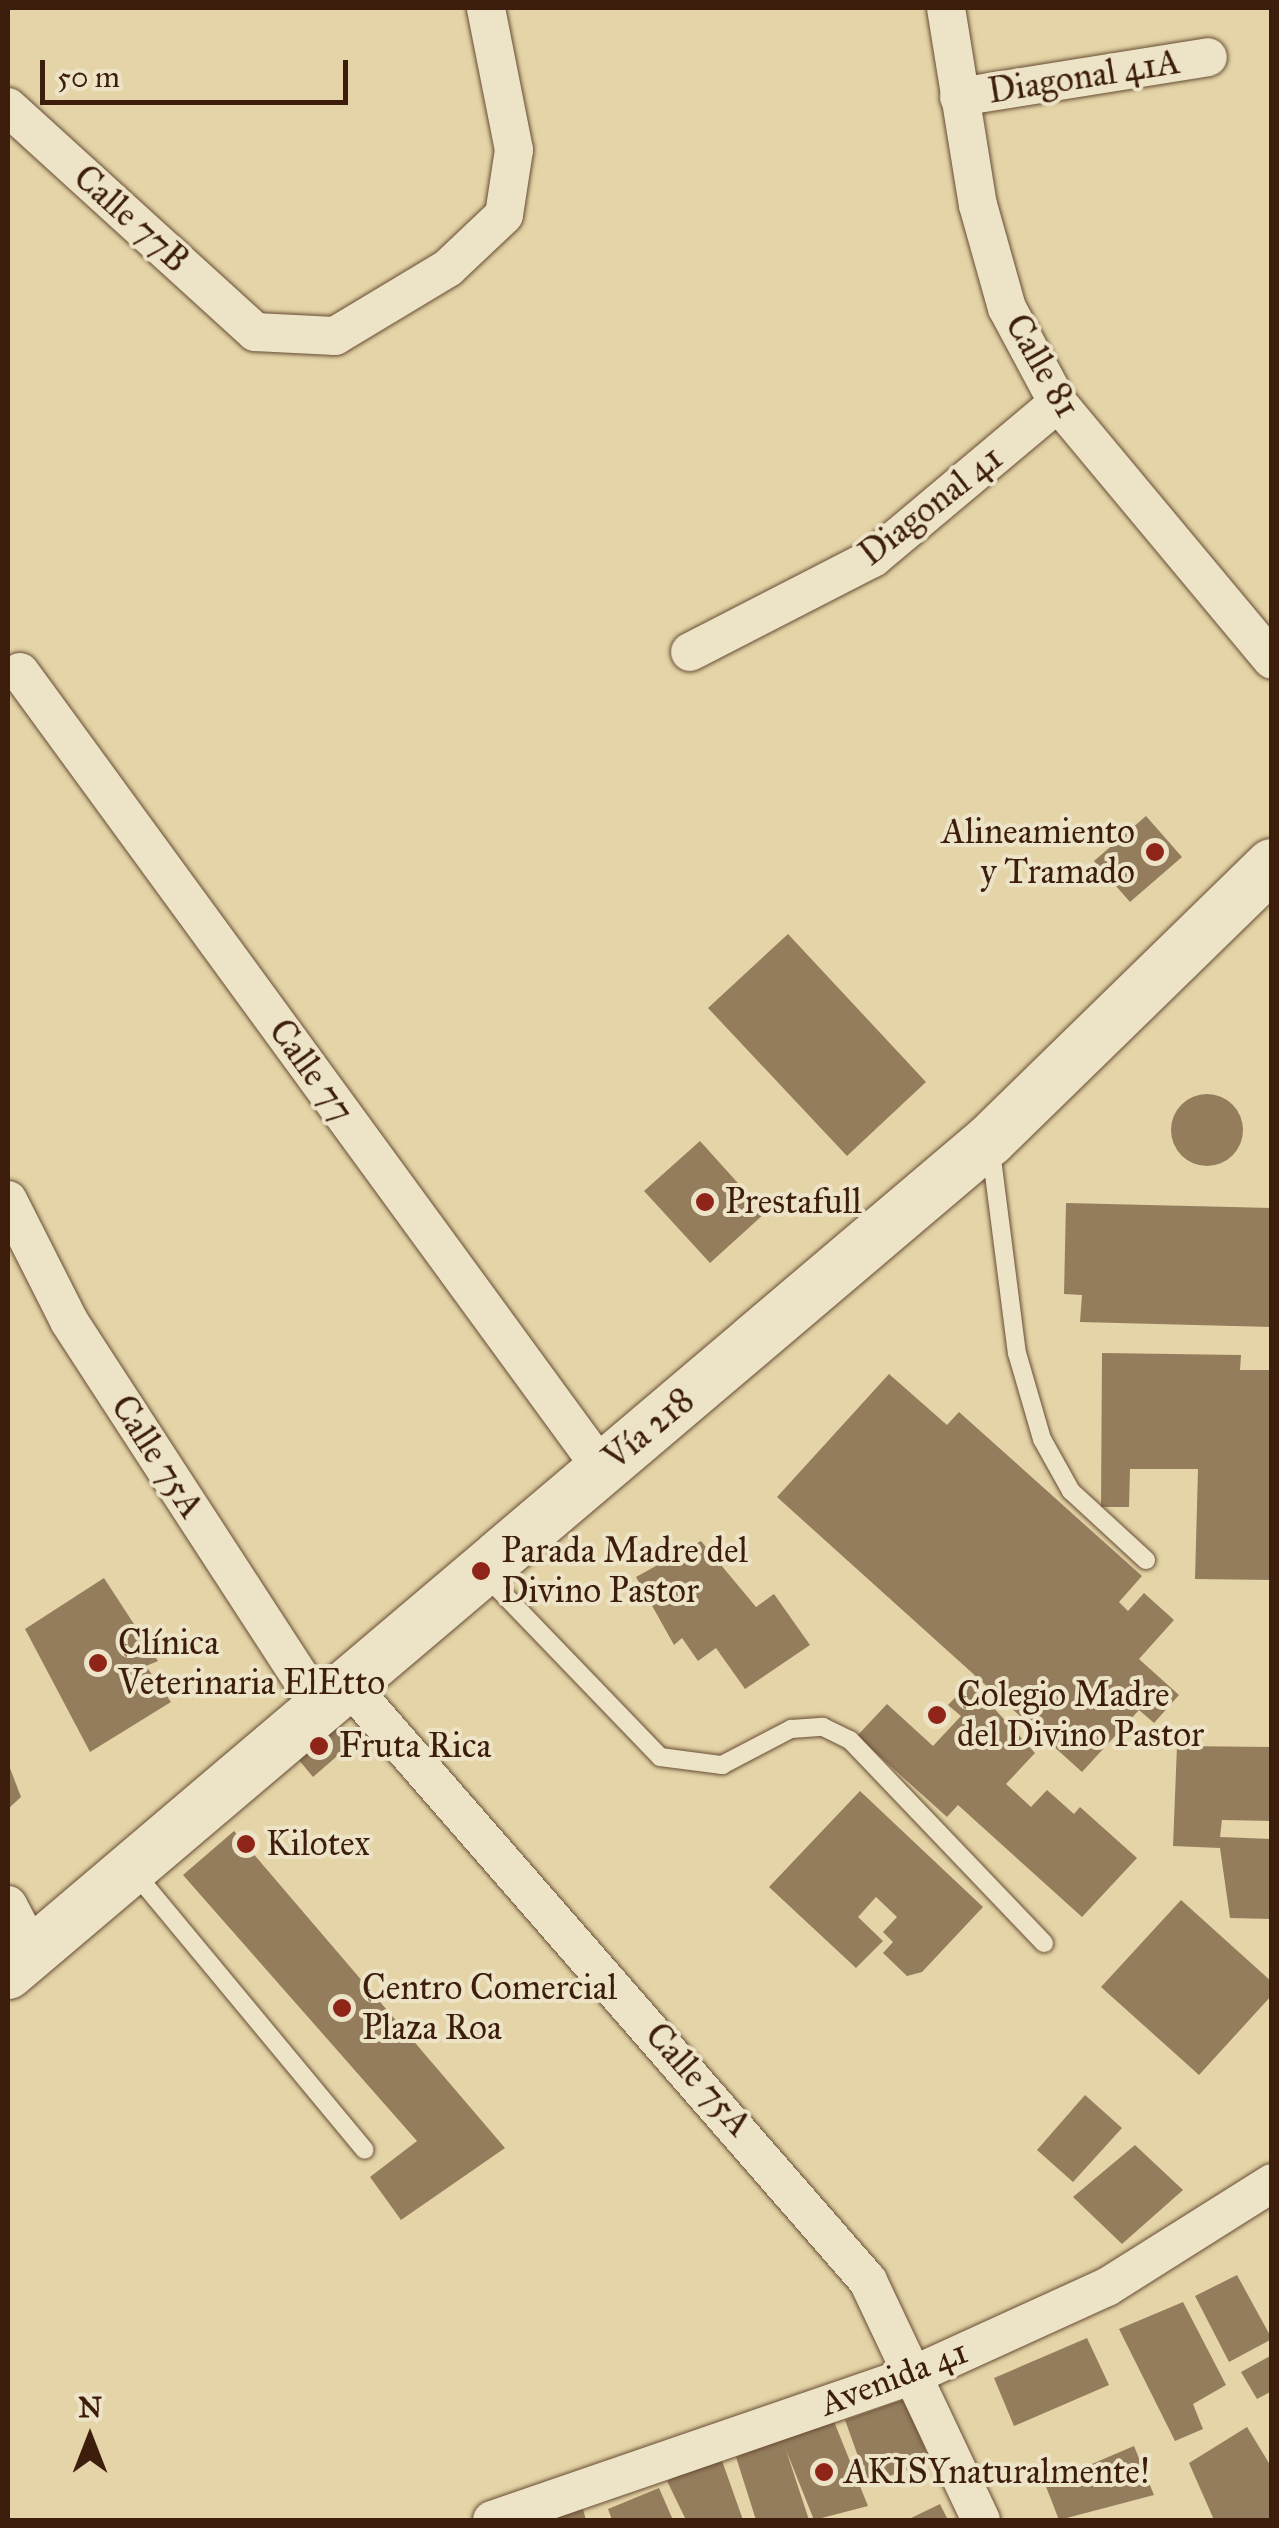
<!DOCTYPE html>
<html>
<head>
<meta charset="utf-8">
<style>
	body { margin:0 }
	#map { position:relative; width:1279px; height:2528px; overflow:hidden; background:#e4d4a7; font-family:"IM FELL Great Primer",serif }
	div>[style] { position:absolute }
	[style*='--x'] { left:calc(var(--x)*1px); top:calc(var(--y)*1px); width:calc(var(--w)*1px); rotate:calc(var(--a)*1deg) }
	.building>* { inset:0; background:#947d5d }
	.round { border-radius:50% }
	.roads { filter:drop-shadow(0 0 2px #674c34) drop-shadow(0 0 2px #674c34) }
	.lane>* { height:18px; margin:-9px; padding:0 9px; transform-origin:9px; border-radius:9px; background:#ede3c6 }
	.street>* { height:38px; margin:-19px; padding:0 19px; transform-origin:19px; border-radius:19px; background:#ede3c6 }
	.secondary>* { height:52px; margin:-26px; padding:0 26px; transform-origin:26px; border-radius:26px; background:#ede3c6 }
	.dots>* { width:28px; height:28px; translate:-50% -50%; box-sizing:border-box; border:5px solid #ede3c6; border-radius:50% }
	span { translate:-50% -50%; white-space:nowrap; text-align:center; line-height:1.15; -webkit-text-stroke:8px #ede3c6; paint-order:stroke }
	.street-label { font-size:35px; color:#3d1e0d }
	.poi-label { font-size:35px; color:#3d1e0d }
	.right { translate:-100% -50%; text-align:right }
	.left { translate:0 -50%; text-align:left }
	.frame { position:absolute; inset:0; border:10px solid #3d1e0d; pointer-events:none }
	.north { position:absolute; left:40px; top:2388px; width:100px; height:100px; -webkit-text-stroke:8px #ede3c6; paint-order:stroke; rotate:0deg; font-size:28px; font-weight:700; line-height:40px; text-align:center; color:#3d1e0d }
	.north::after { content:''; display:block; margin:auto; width:35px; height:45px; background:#3d1e0d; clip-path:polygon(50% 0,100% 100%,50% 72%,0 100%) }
	.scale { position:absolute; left:40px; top:60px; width:308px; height:45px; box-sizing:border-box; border:5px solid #3d1e0d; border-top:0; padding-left:12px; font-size:30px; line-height:35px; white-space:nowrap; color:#3d1e0d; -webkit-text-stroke:8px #ede3c6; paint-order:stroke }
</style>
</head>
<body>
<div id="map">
	<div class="building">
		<div style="clip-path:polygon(1146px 816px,1182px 857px,1130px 902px,1094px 861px)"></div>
		<div style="clip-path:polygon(788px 934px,926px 1082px,847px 1156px,708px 1008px)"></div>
		<div class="round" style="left:1171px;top:1094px;width:72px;height:72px"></div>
		<div style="clip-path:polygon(700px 1141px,765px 1213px,710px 1263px,644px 1191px)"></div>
		<div style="clip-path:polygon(1066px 1203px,1272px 1208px,1272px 1327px,1080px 1322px,1082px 1295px,1064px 1294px)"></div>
		<div style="clip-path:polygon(1102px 1353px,1241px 1355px,1240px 1370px,1272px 1370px,1272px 1580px,1195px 1579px,1198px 1469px,1130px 1469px,1129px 1507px,1101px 1507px)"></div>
		<div style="clip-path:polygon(889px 1374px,947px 1425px,959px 1412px,1142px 1576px,1119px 1602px,1128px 1611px,1144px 1593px,1174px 1620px,1139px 1659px,1179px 1695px,1154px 1723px,1139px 1710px,1082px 1772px,777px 1497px)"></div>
		<div style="clip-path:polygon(701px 1541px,756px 1607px,774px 1594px,810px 1645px,745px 1689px,716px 1648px,698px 1661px,682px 1638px,674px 1645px,636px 1577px)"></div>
		<div style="clip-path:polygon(104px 1578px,158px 1661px,146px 1666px,171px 1702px,90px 1752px,25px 1629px)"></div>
		<div style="clip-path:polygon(970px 1682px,1035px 1753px,1006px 1784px,1031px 1807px,1047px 1790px,1074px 1814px,1080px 1807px,1137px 1858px,1082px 1917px,958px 1805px,947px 1817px,857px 1736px,887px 1704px,933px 1746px,961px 1716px,948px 1705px)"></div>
		<div style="clip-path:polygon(325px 1714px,351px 1744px,313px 1777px,288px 1747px)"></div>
		<div style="clip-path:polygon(1177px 1746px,1272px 1747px,1272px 1821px,1222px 1820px,1220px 1837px,1272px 1839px,1272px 1919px,1230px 1918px,1220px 1848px,1173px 1846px)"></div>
		<div style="clip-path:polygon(8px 1763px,21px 1797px,8px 1809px)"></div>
		<div style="clip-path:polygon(860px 1791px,983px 1907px,922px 1972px,907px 1976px,883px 1953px,893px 1942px,883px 1932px,897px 1917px,876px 1897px,858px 1917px,883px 1941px,856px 1968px,769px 1887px)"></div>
		<div style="clip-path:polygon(234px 1831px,505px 2148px,401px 2220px,370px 2177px,417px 2141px,183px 1875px)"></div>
		<div style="clip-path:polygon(1181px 1900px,1272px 1982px,1272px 1995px,1199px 2075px,1101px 1987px)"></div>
		<div style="clip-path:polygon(1085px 2095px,1122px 2128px,1073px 2182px,1037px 2150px)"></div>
		<div style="clip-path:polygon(1135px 2145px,1183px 2190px,1122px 2244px,1073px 2197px)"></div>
		<div style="clip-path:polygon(1237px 2275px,1272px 2339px,1229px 2362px,1195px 2296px)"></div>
		<div style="clip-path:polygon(1183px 2302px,1226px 2385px,1193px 2404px,1203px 2429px,1175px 2441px,1119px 2329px)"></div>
		<div style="clip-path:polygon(1087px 2338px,1109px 2385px,1014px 2426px,994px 2378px)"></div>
		<div style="clip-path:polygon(1272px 2355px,1272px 2391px,1257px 2399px,1241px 2372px)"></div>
		<div style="clip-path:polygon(905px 2399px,930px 2461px,868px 2484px,845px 2420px)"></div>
		<div style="clip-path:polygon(833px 2419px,868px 2506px,814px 2520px,786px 2450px,809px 2520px,756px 2520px,736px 2457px)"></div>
		<div style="clip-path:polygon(1247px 2427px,1272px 2468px,1272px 2520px,1214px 2520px,1189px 2463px)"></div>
		<div style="clip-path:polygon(1134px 2446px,1154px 2495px,1059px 2520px,1045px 2484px)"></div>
		<div style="clip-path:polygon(720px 2455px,743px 2520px,686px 2520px,667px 2481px)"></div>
		<div style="clip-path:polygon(659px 2488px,673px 2520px,612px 2520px,608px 2509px)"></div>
		<div style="clip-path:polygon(940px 2504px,948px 2520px,907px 2520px)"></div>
		<div style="clip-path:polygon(582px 2506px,586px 2520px,549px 2520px)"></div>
	</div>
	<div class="roads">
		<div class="lane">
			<div style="--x:991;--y:1151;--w:204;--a:82.7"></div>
			<div style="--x:1017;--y:1353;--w:90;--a:73.8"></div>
			<div style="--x:1042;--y:1439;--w:60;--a:60.9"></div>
			<div style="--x:1071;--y:1491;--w:102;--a:42.6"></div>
			<div style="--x:485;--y:1575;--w:252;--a:46.1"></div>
			<div style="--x:660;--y:1757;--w:63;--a:7.4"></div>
			<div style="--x:722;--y:1765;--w:78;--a:-27.6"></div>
			<div style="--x:791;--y:1729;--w:32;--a:-4"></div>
			<div style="--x:823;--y:1727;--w:30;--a:26"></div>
			<div style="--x:850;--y:1740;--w:281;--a:46.3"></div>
			<div style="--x:134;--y:1872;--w:361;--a:50.3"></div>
		</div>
		<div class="street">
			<div style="--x:946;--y:8;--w:200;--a:80.8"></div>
			<div style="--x:978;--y:205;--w:107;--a:74.3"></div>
			<div style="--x:1007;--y:308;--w:108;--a:61.8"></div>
			<div style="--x:1058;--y:403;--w:334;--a:50.2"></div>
			<div style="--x:959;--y:97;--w:252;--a:-9.1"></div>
			<div style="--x:8;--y:107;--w:334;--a:42.3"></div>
			<div style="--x:255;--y:332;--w:80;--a:2.9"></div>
			<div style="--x:335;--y:336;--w:132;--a:-31"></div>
			<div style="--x:448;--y:268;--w:77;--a:-43.4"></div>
			<div style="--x:504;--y:215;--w:66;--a:-81.3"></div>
			<div style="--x:514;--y:150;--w:145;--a:-101.2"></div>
			<div style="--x:690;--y:652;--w:206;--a:-27.2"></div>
			<div style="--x:873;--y:558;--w:241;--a:-40"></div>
			<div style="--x:20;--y:672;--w:987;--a:53.86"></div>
			<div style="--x:8;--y:1200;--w:136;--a:63.2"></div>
			<div style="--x:69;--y:1321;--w:460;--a:57"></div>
			<div style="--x:348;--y:1684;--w:792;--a:48.94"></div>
			<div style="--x:868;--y:2281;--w:264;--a:64.7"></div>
			<div style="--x:8;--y:1905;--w:52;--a:62.4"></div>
			<div style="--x:492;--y:2520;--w:451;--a:-19"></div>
			<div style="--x:918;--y:2373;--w:208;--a:-24.5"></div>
			<div style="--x:1107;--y:2287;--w:195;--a:-32.2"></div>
		</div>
		<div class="secondary">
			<div style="--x:8;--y:1973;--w:1288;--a:-40.31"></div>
			<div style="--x:990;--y:1140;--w:394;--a:-44.3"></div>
		</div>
	</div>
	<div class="dots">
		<div style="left:1155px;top:852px;background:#8f2418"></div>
		<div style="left:705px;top:1202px;background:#8f2418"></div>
		<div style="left:481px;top:1571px;background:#8f2418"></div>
		<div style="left:98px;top:1663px;background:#8f2418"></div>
		<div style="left:937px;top:1715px;background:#8f2418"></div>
		<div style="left:319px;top:1746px;background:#8f2418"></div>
		<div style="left:246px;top:1844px;background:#8f2418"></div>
		<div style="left:342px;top:2008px;background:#8f2418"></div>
		<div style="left:824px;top:2472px;background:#8f2418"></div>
	</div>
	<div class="street-label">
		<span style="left:1084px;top:77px;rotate:-9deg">Diagonal 41A</span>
		<span style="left:131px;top:219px;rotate:42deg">Calle 77B</span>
		<span style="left:1042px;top:366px;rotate:60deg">Calle 81</span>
		<span style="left:931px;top:506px;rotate:-38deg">Diagonal 41</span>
		<span style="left:311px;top:1071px;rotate:54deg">Calle 77</span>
		<span style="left:649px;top:1429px;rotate:-40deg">Vía 218</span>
		<span style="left:157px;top:1457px;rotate:57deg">Calle 75A</span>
		<span style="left:698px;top:2080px;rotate:48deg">Calle 75A</span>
		<span style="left:894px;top:2378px;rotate:-21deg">Avenida 41</span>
	</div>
	<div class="poi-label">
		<span class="right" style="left:1135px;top:852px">Alineamiento<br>y Tramado</span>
		<span class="left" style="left:725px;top:1202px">Prestafull</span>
		<span class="left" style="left:501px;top:1571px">Parada Madre del<br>Divino Pastor</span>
		<span class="left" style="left:118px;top:1663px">Clínica<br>Veterinaria ElEtto</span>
		<span class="left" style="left:957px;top:1715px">Colegio Madre<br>del Divino Pastor</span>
		<span class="left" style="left:339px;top:1746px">Fruta Rica</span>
		<span class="left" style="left:266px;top:1844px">Kilotex</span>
		<span class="left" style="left:362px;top:2008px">Centro Comercial<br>Plaza Roa</span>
		<span class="left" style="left:844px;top:2472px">AKISYnaturalmente!</span>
	</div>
	<div class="frame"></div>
	<div class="north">N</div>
	<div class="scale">50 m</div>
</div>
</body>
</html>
